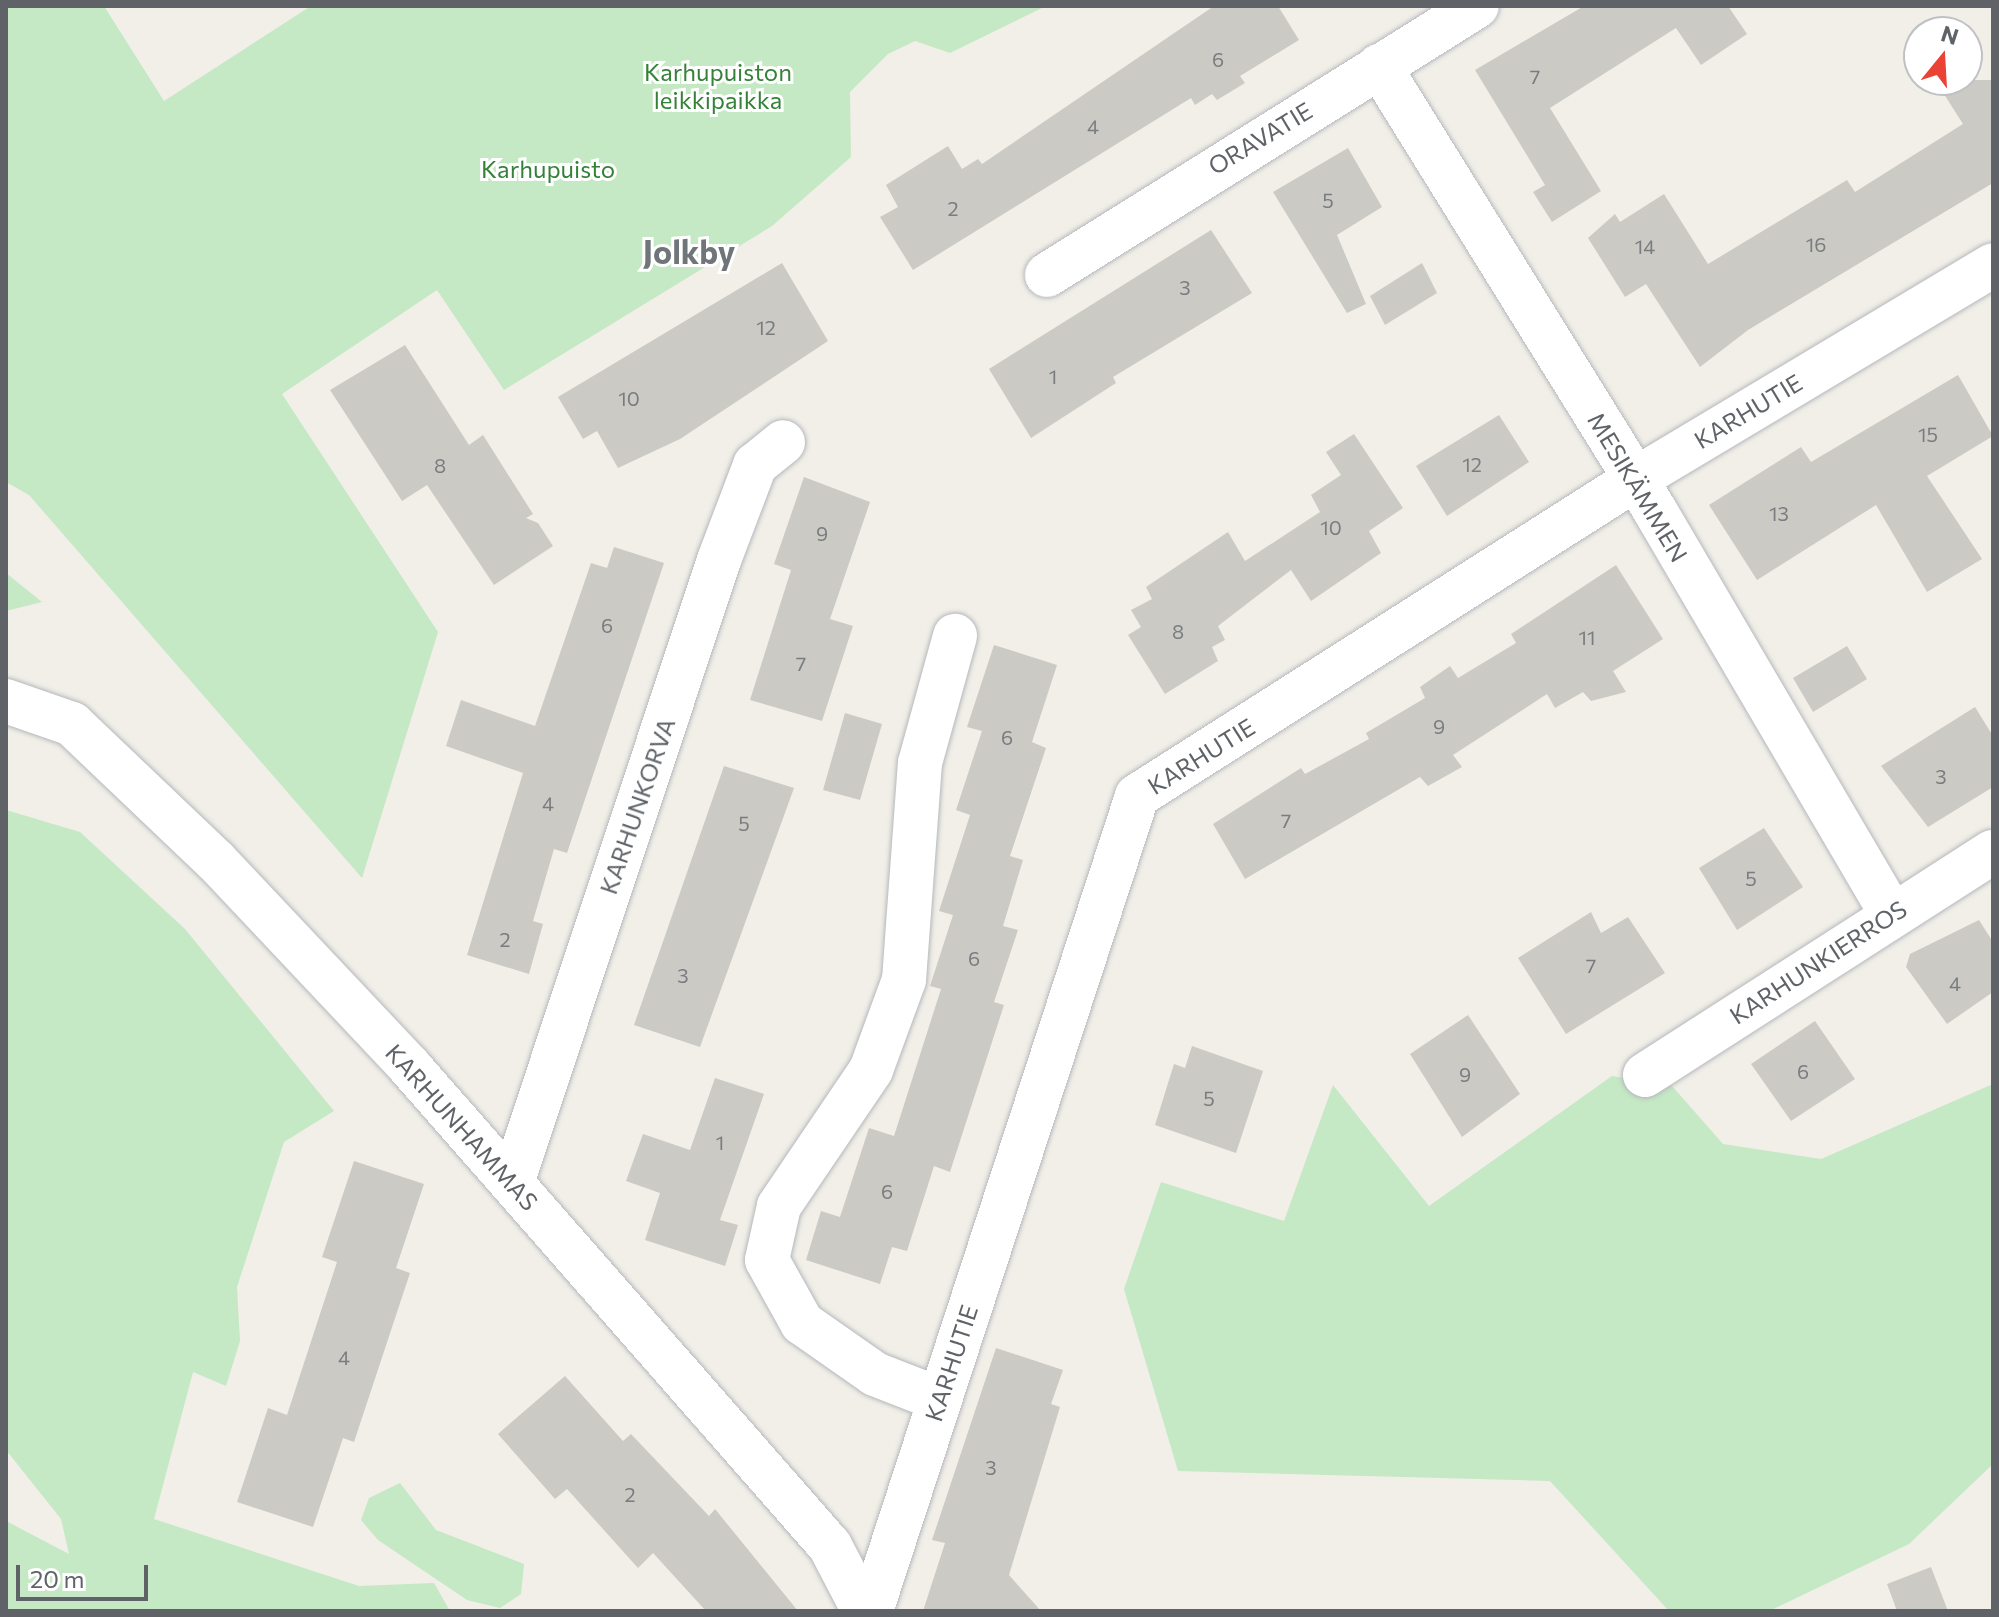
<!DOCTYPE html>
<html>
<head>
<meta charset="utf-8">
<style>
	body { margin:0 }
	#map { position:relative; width:1999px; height:1617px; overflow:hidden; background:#f1efe8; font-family:Commissioner,sans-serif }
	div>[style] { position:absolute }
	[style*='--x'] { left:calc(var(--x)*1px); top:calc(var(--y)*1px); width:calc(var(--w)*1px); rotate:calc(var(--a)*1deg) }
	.green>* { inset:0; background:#c5e8c5 }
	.building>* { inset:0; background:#cccac5 }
	.roads { filter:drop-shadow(0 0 2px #b5b8bc) drop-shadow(0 0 2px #b5b8bc) }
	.minor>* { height:44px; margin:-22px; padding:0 22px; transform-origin:22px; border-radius:22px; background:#fff }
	span { translate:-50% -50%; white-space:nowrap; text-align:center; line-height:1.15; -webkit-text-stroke:6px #fff; paint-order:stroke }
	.number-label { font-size:20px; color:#7a7d7f }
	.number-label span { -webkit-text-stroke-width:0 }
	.park-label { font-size:24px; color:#348238 }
	.street-label { font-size:24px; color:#5f6368 }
	.district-label { font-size:32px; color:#70757a; font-weight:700 }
	.frame { position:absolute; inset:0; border:8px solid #5f6368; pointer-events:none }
	.north { position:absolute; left:1903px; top:16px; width:80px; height:80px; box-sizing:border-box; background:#fff; border:2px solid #bfc1c3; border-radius:50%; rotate:18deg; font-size:22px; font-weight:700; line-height:32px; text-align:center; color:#5f6368 }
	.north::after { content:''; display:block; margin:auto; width:28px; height:36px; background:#ea4335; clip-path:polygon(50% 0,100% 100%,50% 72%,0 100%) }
	.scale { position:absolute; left:16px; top:1565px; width:132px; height:36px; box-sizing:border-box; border:4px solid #5f6368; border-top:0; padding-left:10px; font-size:24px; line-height:28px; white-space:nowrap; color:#5f6368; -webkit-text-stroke:6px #fff; paint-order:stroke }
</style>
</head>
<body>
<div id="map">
	<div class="green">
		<div style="clip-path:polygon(6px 6px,104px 6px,164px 101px,311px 6px,1046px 6px,950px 53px,915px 41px,888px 54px,850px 92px,851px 157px,772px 226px,504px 390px,437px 290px,282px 394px,438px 632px,362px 878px,29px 495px,6px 482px)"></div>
		<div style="clip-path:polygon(6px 573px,42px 602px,6px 611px)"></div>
		<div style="clip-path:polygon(6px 810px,80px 832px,185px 929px,334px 1111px,284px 1142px,237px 1287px,240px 1341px,226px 1386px,193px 1372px,154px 1519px,359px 1586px,434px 1583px,450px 1611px,6px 1611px,6px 1521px,69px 1554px,61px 1519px,6px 1450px)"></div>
		<div style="clip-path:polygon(1612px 1076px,1672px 1086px,1723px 1144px,1821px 1159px,1993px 1084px,1993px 1464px,1909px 1544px,1769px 1611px,1669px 1611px,1550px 1481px,1178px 1471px,1124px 1289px,1161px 1182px,1284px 1221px,1333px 1085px,1429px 1206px)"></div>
		<div style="clip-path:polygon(400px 1483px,436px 1530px,524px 1564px,521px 1594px,500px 1608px,467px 1600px,378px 1540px,361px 1520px,369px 1498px)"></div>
	</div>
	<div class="building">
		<div style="clip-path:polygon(1214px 6px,1278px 6px,1299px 40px,1240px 76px,1245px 83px,1217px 100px,1212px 94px,1195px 105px,1191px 98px,913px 270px,880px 217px,898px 207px,886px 185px,948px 146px,962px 169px,978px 159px,982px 164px)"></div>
		<div style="clip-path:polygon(1584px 6px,1728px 6px,1747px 34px,1701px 65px,1676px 28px,1550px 108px,1601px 191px,1552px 222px,1533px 192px,1545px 185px,1475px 70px)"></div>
		<div style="clip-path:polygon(1935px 80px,1993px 80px,1993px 183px,1748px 330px,1700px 367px,1646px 284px,1625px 297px,1588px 238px,1615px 214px,1620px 222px,1664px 194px,1708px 264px,1847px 180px,1855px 192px,1963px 124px)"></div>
		<div style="clip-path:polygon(1348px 148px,1382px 207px,1337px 235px,1366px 304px,1347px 313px,1273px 192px)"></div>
		<div style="clip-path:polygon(1211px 230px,1252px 293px,1113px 377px,1116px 383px,1031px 438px,989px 369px)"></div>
		<div style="clip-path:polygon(782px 263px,828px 341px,680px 439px,618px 468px,597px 431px,583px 439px,558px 397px)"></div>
		<div style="clip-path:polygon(1422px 263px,1437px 293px,1385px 325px,1370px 296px)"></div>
		<div style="clip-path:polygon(405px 345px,469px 445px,483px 435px,533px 514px,526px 518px,538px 523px,553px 546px,494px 585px,427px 485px,402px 501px,330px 390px)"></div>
		<div style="clip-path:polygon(1958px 375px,1993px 436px,1927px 476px,1982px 559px,1927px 592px,1876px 505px,1757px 580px,1709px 505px,1801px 447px,1811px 462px)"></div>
		<div style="clip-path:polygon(1499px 415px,1529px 462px,1447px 516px,1416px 466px)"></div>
		<div style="clip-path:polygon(1354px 434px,1403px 508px,1369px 531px,1381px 553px,1311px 601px,1291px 570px,1218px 626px,1225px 640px,1212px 647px,1218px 661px,1165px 694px,1128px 635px,1141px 627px,1131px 610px,1152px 599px,1146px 587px,1228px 532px,1245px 561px,1320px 512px,1311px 495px,1341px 475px,1326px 452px)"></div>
		<div style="clip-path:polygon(804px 477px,870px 502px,830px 619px,853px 626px,822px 721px,750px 700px,791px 570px,774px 564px)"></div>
		<div style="clip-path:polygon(614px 547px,664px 563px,567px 853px,554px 849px,533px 921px,543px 924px,529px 974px,467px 955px,523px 773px,446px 746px,461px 700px,535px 726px,591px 563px,607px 568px)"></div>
		<div style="clip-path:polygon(1616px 565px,1663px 639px,1613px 671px,1626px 692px,1591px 701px,1583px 692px,1555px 708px,1547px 694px,1453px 755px,1462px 767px,1428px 786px,1420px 777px,1245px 879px,1213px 824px,1301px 768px,1305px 774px,1369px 739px,1366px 733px,1425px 698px,1420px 687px,1450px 666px,1458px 678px,1516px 643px,1511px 634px)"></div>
		<div style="clip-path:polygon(994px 645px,1057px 665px,1032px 742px,1046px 748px,1010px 856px,1023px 860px,1003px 926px,1018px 930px,994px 1002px,1004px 1005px,950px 1172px,934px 1166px,907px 1251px,892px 1247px,880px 1284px,806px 1260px,821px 1211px,840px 1217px,869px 1128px,894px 1136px,941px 989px,930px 986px,953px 915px,939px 911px,970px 815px,956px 810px,982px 731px,967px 727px)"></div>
		<div style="clip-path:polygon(1847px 646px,1867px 679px,1813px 712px,1793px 678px)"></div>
		<div style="clip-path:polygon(1975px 707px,1993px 736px,1993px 787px,1928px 827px,1881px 766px)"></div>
		<div style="clip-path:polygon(845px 713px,882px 724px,860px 800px,823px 790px)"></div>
		<div style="clip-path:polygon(724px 766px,794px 788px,700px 1047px,634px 1025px)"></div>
		<div style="clip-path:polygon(1764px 828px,1803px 887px,1737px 930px,1699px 868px)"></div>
		<div style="clip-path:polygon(1591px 912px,1601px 933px,1628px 917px,1665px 973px,1566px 1034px,1518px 958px)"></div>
		<div style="clip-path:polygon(1979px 920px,1993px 942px,1993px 992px,1947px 1024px,1906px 967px,1910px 954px)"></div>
		<div style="clip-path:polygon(1468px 1015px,1520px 1094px,1462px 1137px,1410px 1054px)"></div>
		<div style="clip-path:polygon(1815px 1021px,1855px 1079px,1791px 1121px,1751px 1064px)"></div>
		<div style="clip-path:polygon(1192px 1046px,1263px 1071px,1236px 1153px,1155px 1125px,1174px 1064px,1185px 1068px)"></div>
		<div style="clip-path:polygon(715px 1078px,764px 1094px,720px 1220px,738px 1225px,725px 1266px,645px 1240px,660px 1193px,626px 1181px,643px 1134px,690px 1150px)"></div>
		<div style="clip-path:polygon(354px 1161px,424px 1184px,396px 1268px,410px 1273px,354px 1442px,343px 1438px,313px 1527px,237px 1502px,268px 1408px,287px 1415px,337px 1262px,322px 1257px)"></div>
		<div style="clip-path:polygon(996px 1348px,1063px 1370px,1051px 1404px,1060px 1407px,1009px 1575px,1041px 1611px,923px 1611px,945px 1543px,932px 1540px)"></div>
		<div style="clip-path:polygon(565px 1376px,623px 1441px,631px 1434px,709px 1516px,715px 1509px,798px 1611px,706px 1611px,653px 1553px,638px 1568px,567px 1489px,555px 1499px,498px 1434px)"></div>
		<div style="clip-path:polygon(1931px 1567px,1948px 1611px,1897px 1611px,1887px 1584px)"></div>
	</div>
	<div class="roads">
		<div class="minor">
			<div style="--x:1379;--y:66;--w:521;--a:58.17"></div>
			<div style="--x:1654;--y:509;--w:468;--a:59.6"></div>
			<div style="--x:1047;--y:275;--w:507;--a:-32.03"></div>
			<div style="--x:6;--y:701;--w:70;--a:19.2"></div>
			<div style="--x:72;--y:724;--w:199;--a:43.6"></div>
			<div style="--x:216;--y:861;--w:282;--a:46.7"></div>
			<div style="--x:409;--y:1066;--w:638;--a:48.75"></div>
			<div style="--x:830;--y:1546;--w:73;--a:62.4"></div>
			<div style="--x:1645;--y:1075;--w:413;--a:-32.7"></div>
			<div style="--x:512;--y:1183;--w:656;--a:-71.62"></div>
			<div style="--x:719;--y:560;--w:102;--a:-69.2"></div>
			<div style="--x:755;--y:465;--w:36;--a:-39"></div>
			<div style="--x:939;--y:1399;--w:69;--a:-158.7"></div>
			<div style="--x:875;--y:1374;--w:89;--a:-145.1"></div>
			<div style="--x:802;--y:1323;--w:72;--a:-119.1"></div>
			<div style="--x:767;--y:1260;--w:55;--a:-77.5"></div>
			<div style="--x:779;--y:1206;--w:164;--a:-55.9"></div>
			<div style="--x:871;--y:1070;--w:96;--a:-69.9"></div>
			<div style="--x:904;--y:980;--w:218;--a:-85.8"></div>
			<div style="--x:920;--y:763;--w:132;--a:-74.6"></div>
			<div style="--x:871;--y:1611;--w:857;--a:-71.92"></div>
			<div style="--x:1137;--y:796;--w:589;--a:-32.45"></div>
			<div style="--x:1634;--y:480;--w:418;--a:-30.9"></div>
		</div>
	</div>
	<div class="number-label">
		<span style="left:1218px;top:59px">6</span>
		<span style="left:1535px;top:76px">7</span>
		<span style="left:1093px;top:126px">4</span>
		<span style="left:1328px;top:200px">5</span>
		<span style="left:953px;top:208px">2</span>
		<span style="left:1816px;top:244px">16</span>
		<span style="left:1645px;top:246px">14</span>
		<span style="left:1185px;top:287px">3</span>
		<span style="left:766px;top:327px">12</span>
		<span style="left:1053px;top:376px">1</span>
		<span style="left:629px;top:398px">10</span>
		<span style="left:1928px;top:434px">15</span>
		<span style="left:1472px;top:464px">12</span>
		<span style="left:440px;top:465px">8</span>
		<span style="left:1779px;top:513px">13</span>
		<span style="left:1331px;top:527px">10</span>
		<span style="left:822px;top:533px">9</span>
		<span style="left:607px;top:625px">6</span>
		<span style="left:1178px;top:631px">8</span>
		<span style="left:1587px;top:637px">11</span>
		<span style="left:801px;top:663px">7</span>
		<span style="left:1439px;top:726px">9</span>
		<span style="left:1007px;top:737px">6</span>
		<span style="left:1941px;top:776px">3</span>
		<span style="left:548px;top:803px">4</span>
		<span style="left:1286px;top:820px">7</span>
		<span style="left:744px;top:823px">5</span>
		<span style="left:1751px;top:878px">5</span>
		<span style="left:505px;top:939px">2</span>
		<span style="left:974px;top:958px">6</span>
		<span style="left:1591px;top:965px">7</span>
		<span style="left:683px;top:975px">3</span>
		<span style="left:1955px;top:983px">4</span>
		<span style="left:1803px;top:1071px">6</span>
		<span style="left:1465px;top:1074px">9</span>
		<span style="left:1209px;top:1098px">5</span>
		<span style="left:720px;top:1142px">1</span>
		<span style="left:887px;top:1191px">6</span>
		<span style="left:344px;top:1357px">4</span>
		<span style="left:991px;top:1467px">3</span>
		<span style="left:630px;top:1494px">2</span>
	</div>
	<div class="park-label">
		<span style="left:718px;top:86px">Karhupuiston<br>leikkipaikka</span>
		<span style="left:548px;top:169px">Karhupuisto</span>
	</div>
	<div class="street-label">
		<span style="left:1260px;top:138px;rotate:-31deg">ORAVATIE</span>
		<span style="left:1748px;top:411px;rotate:-31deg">KARHUTIE</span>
		<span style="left:1638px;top:487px;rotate:59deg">MESIKÄMMEN</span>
		<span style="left:1201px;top:756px;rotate:-32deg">KARHUTIE</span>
		<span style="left:637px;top:806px;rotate:-71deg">KARHUNKORVA</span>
		<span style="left:1818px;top:962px;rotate:-33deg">KARHUNKIERROS</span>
		<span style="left:462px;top:1127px;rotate:48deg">KARHUNHAMMAS</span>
		<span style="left:951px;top:1363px;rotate:-72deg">KARHUTIE</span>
	</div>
	<div class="district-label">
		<span style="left:689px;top:251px">Jolkby</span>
	</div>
	<div class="frame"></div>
	<div class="north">N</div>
	<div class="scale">20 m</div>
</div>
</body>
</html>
